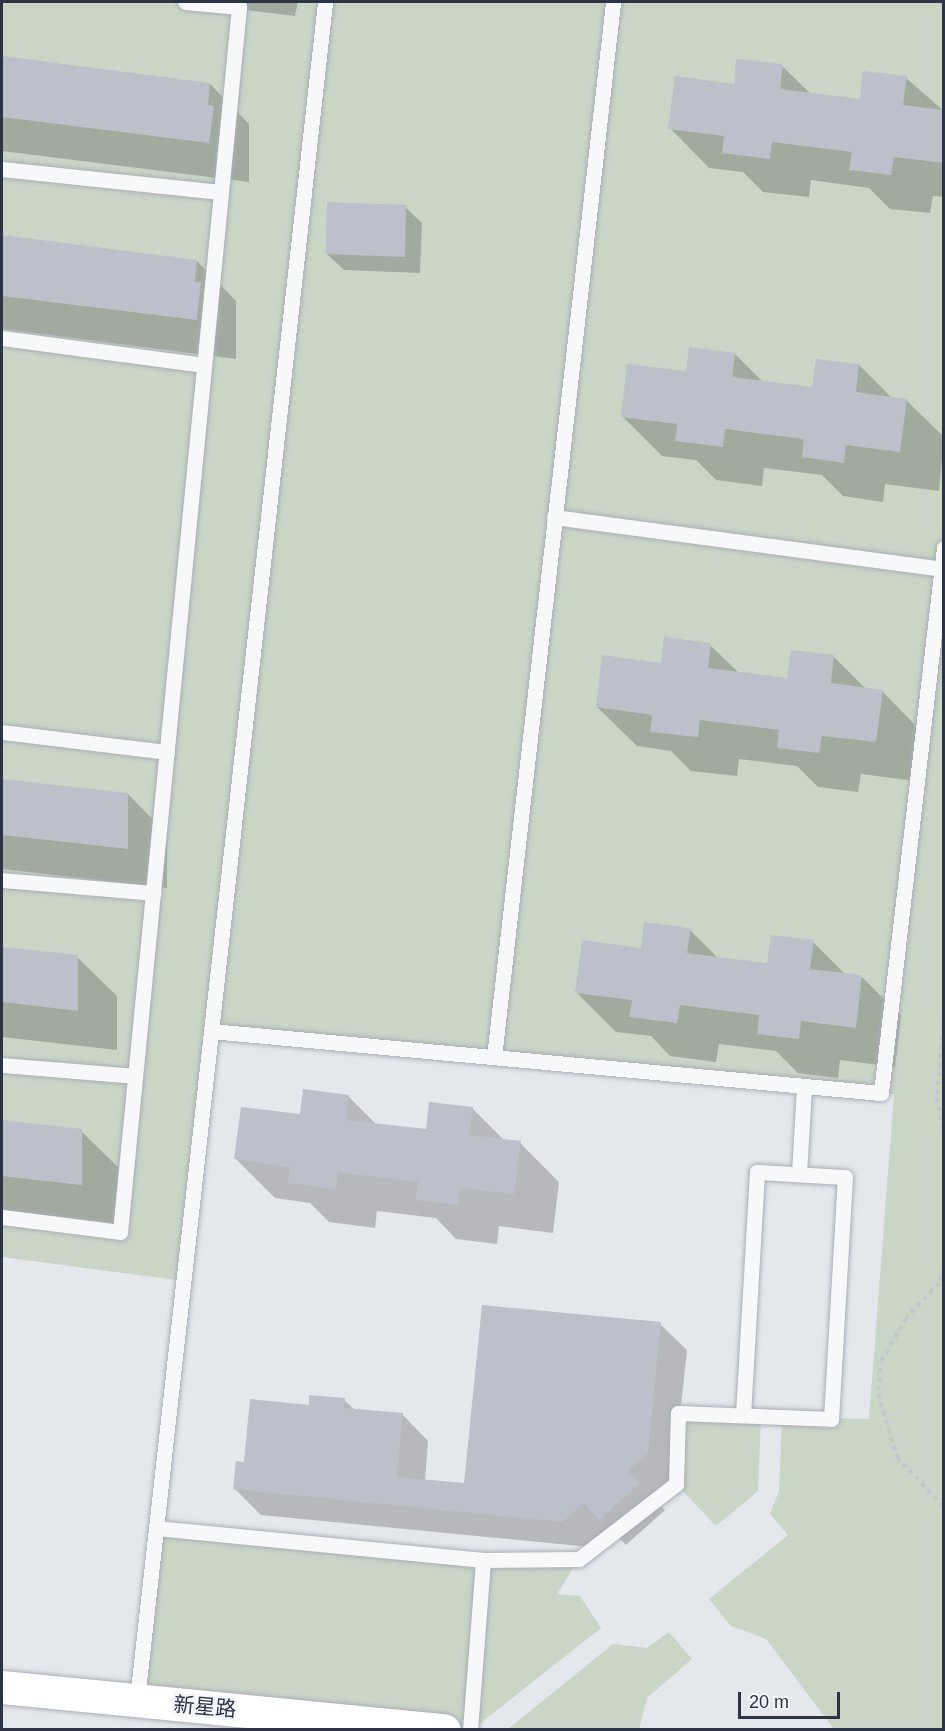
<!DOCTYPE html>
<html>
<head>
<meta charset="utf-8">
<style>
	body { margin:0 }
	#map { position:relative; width:945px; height:1731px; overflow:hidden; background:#e4e7ec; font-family:Helvetica,"Noto Sans SC",sans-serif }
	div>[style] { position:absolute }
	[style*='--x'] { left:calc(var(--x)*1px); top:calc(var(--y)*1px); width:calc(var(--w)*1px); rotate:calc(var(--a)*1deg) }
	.green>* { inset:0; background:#c9d6c5 }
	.shadow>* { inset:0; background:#0003 }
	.building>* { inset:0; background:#bbc0ca }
	.path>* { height:4px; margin-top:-2px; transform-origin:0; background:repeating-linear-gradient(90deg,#c2c5cb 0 4.5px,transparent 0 9px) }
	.roads { filter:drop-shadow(0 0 2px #a9aeb7) drop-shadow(0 0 2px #a9aeb7) }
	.lane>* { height:15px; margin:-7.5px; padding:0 7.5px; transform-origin:7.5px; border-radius:7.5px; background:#f7f8fa }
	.secondary>* { height:33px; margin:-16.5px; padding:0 16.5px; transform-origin:16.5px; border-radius:16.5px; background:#fff }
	span { translate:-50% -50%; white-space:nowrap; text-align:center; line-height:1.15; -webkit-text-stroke:5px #f4f6f9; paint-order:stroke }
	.street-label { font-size:21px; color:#2b3445 }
	.frame { position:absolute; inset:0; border:3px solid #2b3445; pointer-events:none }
	.scale { position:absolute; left:738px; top:1692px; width:102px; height:27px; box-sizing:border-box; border:3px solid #2b3445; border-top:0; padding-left:8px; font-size:18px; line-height:21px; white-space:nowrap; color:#2b3445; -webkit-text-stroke:4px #f4f6f9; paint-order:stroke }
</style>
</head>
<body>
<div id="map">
	<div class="green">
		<div style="clip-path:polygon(2px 2px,943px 2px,943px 1729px,834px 1729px,766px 1639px,731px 1626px,709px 1599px,788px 1535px,770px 1514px,779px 1491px,782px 1417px,869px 1419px,894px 1094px,212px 1031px,184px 1281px,2px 1257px)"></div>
		<div style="clip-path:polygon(678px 1413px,761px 1417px,758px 1491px,716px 1526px,676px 1484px)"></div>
		<div style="clip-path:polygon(156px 1528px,483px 1560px,579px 1559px,557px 1594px,580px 1596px,601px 1628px,473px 1729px,137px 1700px)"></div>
		<div style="clip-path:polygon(669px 1632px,692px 1659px,647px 1698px,639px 1729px,508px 1729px,613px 1644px,647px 1648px)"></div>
	</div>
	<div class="shadow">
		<div style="clip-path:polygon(178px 2px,298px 2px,295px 16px)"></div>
		<div style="clip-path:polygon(2px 58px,210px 84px,249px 124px,249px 182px,2px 151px)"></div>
		<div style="clip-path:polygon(782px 66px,811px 94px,861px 101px,906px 78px,944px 111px,944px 197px,933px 196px,930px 213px,890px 209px,869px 188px,811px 180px,809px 197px,763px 192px,743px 172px,709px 168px,670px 128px,735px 85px)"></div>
		<div style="clip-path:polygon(405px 207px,422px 223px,420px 273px,344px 270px,327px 254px)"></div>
		<div style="clip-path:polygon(2px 237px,197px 261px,236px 301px,236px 359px,2px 329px)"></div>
		<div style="clip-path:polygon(735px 354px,763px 382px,814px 389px,859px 365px,892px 398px,906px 400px,944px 437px,939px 491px,885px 484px,883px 502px,843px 496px,822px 475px,764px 468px,762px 486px,716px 480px,696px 460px,662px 456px,622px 416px,687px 373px)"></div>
		<div style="clip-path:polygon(710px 645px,739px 673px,789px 679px,834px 657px,866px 689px,882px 691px,921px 731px,915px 781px,861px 774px,858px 792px,818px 787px,797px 766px,739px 759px,737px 776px,691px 771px,671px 751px,637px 746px,597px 707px,662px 664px)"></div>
		<div style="clip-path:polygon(2px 780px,128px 794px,167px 834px,167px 888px,2px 869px)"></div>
		<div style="clip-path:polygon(690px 930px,719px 959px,769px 965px,813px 942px,846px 975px,862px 977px,901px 1016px,895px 1067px,840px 1060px,838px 1078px,798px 1073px,776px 1051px,719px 1044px,716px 1062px,670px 1056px,651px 1036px,616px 1032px,577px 993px,642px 949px)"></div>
		<div style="clip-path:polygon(2px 948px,77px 957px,117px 996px,117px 1050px,2px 1037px)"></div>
		<div style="clip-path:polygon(348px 1096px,377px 1125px,427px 1131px,472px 1108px,505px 1141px,520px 1143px,559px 1182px,553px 1233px,499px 1226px,497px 1244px,456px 1239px,436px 1218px,377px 1211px,375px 1228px,329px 1222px,310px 1203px,275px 1198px,236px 1159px,301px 1116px)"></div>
		<div style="clip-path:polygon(2px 1121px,81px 1131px,121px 1170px,121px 1224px,2px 1210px)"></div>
		<div style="clip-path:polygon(660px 1324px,687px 1350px,673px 1479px,653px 1498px,665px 1510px,626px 1545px,610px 1529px,590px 1547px,261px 1515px,234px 1488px,246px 1463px,310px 1406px,344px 1400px,355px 1410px,402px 1414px,428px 1441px,425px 1481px,465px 1485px)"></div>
	</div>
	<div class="building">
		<div style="clip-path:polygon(2px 56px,210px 83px,208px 105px,214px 106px,209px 143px,2px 117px)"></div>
		<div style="clip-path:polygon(736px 59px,783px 64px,780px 89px,860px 99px,863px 71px,907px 76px,903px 105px,944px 110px,944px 163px,894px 157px,891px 175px,849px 170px,852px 152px,772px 142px,770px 159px,722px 153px,724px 136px,668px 129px,675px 76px,734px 84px)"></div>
		<div style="clip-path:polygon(327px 202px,406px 205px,405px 257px,326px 254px)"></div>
		<div style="clip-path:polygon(2px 235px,197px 260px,195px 282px,201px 282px,197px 320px,2px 296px)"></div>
		<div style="clip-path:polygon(689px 347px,735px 353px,732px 377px,812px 387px,816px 359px,859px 364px,856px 392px,907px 399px,900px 452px,846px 445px,844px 463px,802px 457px,804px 439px,725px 429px,723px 447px,675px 441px,677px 424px,621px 417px,627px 364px,686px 371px)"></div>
		<div style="clip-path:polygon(664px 637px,711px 643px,708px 668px,787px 678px,791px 650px,834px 655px,831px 683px,883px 690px,876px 742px,822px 736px,819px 753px,777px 748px,779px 730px,700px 720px,698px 737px,650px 732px,652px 715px,596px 707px,602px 655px,661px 663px)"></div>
		<div style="clip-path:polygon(2px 779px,128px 793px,128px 849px,2px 835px)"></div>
		<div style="clip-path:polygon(644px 922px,691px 928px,687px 953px,767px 963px,771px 935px,814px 940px,810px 969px,862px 975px,856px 1028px,801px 1021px,799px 1039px,757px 1034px,759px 1015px,680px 1005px,677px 1023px,629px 1017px,632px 1000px,575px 993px,582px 940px,641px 948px)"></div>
		<div style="clip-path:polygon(2px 947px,78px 955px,78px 1011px,2px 1002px)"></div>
		<div style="clip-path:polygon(303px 1089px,349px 1095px,346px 1120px,426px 1129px,429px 1102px,473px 1107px,469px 1135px,521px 1141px,514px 1194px,460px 1188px,458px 1205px,415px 1200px,418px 1182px,338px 1172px,336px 1189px,288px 1183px,290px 1167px,234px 1159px,241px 1107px,300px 1114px)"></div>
		<div style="clip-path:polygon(2px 1120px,82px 1129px,82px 1185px,2px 1176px)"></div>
		<div style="clip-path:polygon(482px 1305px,661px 1322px,648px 1453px,628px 1471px,640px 1483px,599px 1520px,584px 1503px,563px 1522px,233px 1489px,236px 1461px,244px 1462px,250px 1399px,309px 1405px,309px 1395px,345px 1398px,344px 1408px,403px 1413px,397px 1477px,464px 1483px)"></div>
	</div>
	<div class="path">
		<div style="--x:944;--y:1009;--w:89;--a:94.5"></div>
		<div style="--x:937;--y:1098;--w:36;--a:79"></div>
		<div style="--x:944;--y:1268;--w:16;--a:108"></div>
		<div style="--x:939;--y:1283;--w:48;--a:133.3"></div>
		<div style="--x:906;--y:1318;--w:48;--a:120.3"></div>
		<div style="--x:882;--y:1359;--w:35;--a:97"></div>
		<div style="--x:878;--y:1394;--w:66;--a:73.2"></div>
		<div style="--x:897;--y:1457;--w:69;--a:46.8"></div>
	</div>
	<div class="roads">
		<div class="lane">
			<div style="--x:2;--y:169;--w:219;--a:6"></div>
			<div style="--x:2;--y:338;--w:204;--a:7.6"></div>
			<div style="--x:554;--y:517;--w:393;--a:7.6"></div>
			<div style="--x:2;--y:732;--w:166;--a:6.9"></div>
			<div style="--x:2;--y:880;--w:152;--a:4.9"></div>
			<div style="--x:211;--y:1031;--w:673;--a:5.29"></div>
			<div style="--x:881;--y:1093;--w:549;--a:-83.41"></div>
			<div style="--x:494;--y:1057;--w:1062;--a:-83.56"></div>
			<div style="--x:2;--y:1065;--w:133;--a:4.7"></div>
			<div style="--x:799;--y:1174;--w:88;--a:-86.7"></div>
			<div style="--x:2;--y:1217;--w:119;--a:7.2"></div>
			<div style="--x:120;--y:1232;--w:1231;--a:-84.45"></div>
			<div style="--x:239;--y:7;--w:54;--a:-174.7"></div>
			<div style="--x:156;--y:1528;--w:329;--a:5.6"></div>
			<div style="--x:137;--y:1700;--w:1708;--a:-83.68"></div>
			<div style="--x:470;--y:1730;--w:170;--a:-85.6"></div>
			<div style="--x:483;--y:1560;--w:96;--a:-0.6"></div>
			<div style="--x:579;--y:1559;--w:123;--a:-37.7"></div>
			<div style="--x:676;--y:1484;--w:71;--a:-88.4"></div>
			<div style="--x:678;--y:1413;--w:153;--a:2.2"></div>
			<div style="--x:831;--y:1419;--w:242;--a:-86.7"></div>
			<div style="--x:845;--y:1177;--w:88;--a:-176.7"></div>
			<div style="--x:757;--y:1172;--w:243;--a:93.3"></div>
		</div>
		<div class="secondary">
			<div style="--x:2;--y:1687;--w:444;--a:5.6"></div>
		</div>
	</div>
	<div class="street-label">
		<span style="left:205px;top:1707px;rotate:5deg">新星路</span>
	</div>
	<div class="frame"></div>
	<div class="scale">20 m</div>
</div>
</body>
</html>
